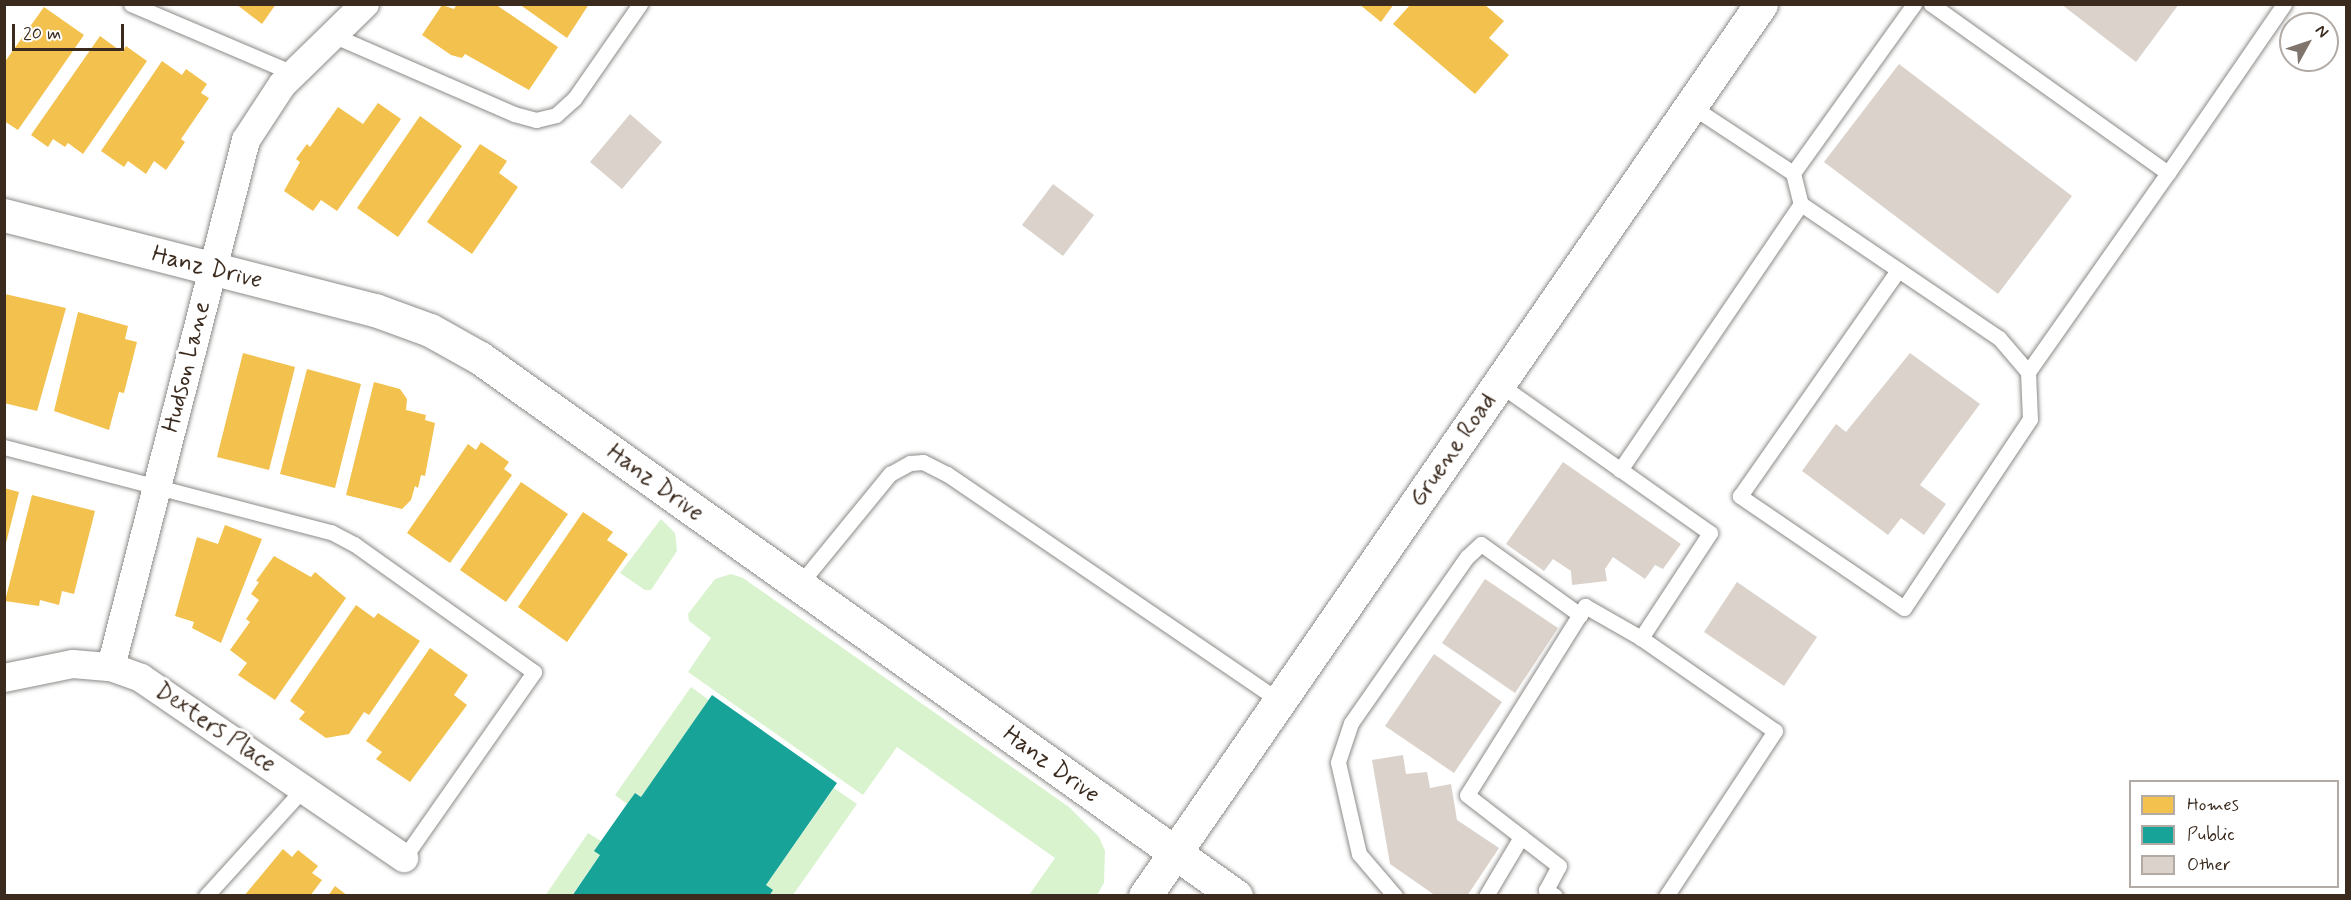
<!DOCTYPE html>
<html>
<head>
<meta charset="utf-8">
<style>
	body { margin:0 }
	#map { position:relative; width:2351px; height:900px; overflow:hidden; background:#fff; font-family:Mynerve,sans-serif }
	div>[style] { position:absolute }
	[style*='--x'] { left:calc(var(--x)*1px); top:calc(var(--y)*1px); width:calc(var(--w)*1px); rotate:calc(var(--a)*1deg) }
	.green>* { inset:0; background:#daf3cf }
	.homes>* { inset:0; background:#f2c14e }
	.public>* { inset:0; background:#17a398 }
	.building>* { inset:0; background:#dad2cb }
	.roads { filter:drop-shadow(0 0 2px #8e8b88) drop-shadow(0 0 2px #8e8b88) }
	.lane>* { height:15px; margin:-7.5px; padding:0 7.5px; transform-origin:7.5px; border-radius:7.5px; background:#fff }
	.street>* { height:28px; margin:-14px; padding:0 14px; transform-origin:14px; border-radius:14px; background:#fff }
	.secondary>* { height:33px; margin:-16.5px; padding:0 16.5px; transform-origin:16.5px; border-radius:16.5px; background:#fff }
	span { translate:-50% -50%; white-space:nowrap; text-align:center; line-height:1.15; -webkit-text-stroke:6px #fff; paint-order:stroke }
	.street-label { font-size:24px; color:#3b2a1e }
	.frame { position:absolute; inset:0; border:6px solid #3b2a1e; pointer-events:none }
	.legend { position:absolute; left:2129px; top:780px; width:210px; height:108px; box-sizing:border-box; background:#fff; border:2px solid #b1aaa5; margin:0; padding:8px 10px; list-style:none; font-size:18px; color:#3b2a1e }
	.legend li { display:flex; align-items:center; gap:12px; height:30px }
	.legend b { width:30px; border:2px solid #b1aaa5 }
	.north { position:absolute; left:2279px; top:12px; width:60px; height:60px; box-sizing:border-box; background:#fff; border:2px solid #b1aaa5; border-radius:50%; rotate:50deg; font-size:16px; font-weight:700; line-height:24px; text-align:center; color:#3b2a1e }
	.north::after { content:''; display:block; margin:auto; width:21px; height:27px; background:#80756d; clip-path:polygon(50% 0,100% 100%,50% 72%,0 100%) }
	.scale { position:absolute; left:12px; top:24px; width:112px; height:27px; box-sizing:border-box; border:3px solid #3b2a1e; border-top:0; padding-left:8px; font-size:18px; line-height:21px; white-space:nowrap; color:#3b2a1e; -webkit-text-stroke:4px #fff; paint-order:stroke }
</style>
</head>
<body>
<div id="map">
	<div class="green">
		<div style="clip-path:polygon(661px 519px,675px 533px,677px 551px,651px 590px,645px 590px,620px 573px)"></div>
		<div style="clip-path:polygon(731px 574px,743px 578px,1069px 807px,1099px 837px,1105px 851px,1104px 883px,1097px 895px,1029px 895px,1055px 858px,897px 747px,863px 795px,688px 672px,711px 638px,689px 621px,688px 614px,715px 579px)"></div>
		<div style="clip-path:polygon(691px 687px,709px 700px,641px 797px,635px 793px,627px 804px,615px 795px)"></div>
		<div style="clip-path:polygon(834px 788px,857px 804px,793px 895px,769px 895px,772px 890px,766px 885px)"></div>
		<div style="clip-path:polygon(588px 833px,601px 841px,600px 855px,572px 895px,545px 896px)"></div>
	</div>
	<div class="homes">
		<div style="clip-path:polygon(236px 4px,276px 4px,262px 24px)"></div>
		<div style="clip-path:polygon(457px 4px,495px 4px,558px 47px,529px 90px,465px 54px,462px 58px,451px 55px,422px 35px,442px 5px,454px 9px)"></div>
		<div style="clip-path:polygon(519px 4px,589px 4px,567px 38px)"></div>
		<div style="clip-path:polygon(1359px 4px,1394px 4px,1381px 22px)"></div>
		<div style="clip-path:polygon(1410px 5px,1485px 5px,1504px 21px,1489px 38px,1509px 55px,1475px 94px,1393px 24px)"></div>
		<div style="clip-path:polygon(44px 7px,84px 35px,18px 130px,4px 121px,4px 63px)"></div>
		<div style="clip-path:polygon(100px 36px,122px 52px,126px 46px,147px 61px,83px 154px,68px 143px,65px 147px,53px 139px,48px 147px,31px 135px)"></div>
		<div style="clip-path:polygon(162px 61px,182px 75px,186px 69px,207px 84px,201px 93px,209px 98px,181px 139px,185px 142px,166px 170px,154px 161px,146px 174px,128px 161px,124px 167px,101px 151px)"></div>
		<div style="clip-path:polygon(378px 103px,401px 119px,337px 211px,321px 200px,313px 211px,284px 191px,300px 162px,296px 159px,307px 144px,310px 147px,338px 107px,363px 124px)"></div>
		<div style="clip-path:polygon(420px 116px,462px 146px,398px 237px,357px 208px)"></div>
		<div style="clip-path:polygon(480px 144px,507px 161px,499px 173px,518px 187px,472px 254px,427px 222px)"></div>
		<div style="clip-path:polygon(5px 294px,66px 308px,37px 411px,4px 403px)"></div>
		<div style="clip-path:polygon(78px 312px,128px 326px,125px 339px,137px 342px,124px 393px,119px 392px,109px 430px,54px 411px)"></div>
		<div style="clip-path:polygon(243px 353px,295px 367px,269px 470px,217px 457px)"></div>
		<div style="clip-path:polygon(307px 369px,361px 384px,335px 488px,280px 474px)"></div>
		<div style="clip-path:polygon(374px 382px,400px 389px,407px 399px,406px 410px,426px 415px,425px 420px,435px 423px,425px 476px,421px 475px,418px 488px,415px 486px,411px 500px,402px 509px,346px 495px)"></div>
		<div style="clip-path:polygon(481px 442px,509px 462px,504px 469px,512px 475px,450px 563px,407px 533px,468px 444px,476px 450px)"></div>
		<div style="clip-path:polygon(521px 482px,568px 514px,506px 602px,460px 570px)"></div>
		<div style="clip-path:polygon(4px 488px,19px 492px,5px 547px,4px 547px)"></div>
		<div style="clip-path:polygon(32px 495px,95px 511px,74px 594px,62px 591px,59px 605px,40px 600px,39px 606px,5px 601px)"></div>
		<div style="clip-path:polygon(583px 512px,613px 532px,607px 540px,628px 554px,567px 642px,518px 607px)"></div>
		<div style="clip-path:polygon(225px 525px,262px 539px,221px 643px,192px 628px,194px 622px,175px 616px,197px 537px,218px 544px)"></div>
		<div style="clip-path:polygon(274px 556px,311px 577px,315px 572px,346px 598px,275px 700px,238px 675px,247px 663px,230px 650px,250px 622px,246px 619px,259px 600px,251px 594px,259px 582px,256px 581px)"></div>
		<div style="clip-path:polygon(356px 605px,374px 618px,378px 613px,420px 641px,369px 715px,364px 712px,349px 734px,326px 738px,299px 719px,305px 712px,290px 701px)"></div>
		<div style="clip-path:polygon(430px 648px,468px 675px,454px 695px,467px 705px,410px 782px,376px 759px,382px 752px,366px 741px)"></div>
		<div style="clip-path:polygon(283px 849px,292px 857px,298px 850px,318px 866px,312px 873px,322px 880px,310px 896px,244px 896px)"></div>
		<div style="clip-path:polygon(335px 886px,348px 896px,328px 896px)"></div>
	</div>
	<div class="public">
		<div style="clip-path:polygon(712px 695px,837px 783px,766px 885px,773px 890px,769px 896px,572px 896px,600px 855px,594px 851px,627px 804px,635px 793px,641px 797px)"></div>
	</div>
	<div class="building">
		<div style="clip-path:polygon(2061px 4px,2179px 4px,2136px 62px)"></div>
		<div style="clip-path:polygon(1899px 64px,2072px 196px,1998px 294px,1824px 162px)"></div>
		<div style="clip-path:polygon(630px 114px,662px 142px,622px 189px,590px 162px)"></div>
		<div style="clip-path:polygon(1053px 184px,1094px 215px,1063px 256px,1022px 225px)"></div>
		<div style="clip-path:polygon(1910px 353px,1980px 404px,1920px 485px,1946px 504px,1924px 535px,1901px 518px,1888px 535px,1802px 471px,1836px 424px,1846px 432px)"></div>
		<div style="clip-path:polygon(1563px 462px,1681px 544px,1663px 569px,1655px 565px,1645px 579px,1613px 557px,1605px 569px,1607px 581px,1572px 585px,1571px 571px,1553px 559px,1544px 571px,1506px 544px)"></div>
		<div style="clip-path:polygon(1485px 579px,1558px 628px,1515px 693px,1442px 643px)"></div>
		<div style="clip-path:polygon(1737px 582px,1817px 637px,1784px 686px,1704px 632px)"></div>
		<div style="clip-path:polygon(1434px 654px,1502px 702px,1454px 773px,1385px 726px)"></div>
		<div style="clip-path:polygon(1403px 755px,1406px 774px,1427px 772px,1430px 788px,1451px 784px,1457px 820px,1499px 848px,1467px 896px,1436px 896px,1390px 864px,1372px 760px)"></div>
	</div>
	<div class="roads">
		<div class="lane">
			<div style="--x:131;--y:4;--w:176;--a:23.1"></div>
			<div style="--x:1931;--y:4;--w:291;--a:35.5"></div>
			<div style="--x:2168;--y:173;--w:205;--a:-55.5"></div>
			<div style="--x:335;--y:36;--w:195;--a:23.5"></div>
			<div style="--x:514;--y:114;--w:23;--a:15"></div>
			<div style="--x:536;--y:120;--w:21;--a:-14"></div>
			<div style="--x:556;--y:115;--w:24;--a:-42"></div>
			<div style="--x:574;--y:99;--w:116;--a:-55.2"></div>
			<div style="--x:1691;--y:106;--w:122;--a:33.3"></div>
			<div style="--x:1793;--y:173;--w:32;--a:76"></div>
			<div style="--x:1801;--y:204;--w:239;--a:34.1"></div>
			<div style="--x:1999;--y:338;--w:45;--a:49.5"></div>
			<div style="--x:2028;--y:372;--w:47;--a:87.6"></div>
			<div style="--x:2030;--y:419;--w:227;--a:123.7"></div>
			<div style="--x:1904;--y:608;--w:199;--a:-145.7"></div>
			<div style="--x:1740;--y:496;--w:276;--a:-55"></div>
			<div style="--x:1793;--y:173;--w:208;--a:-54.4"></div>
			<div style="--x:2028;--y:372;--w:243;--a:-54.9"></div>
			<div style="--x:1499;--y:384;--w:258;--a:35.2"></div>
			<div style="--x:1710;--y:533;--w:126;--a:123.3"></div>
			<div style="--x:4;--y:447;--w:338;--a:14.6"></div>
			<div style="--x:331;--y:532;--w:26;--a:28"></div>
			<div style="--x:354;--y:544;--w:221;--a:35.4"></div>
			<div style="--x:534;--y:672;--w:227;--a:125"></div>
			<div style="--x:1620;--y:470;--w:322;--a:-55.8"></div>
			<div style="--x:799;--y:585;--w:144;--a:-50.7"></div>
			<div style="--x:890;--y:474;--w:23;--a:-29"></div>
			<div style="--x:910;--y:463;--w:13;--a:-4"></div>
			<div style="--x:923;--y:462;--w:27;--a:27"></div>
			<div style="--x:947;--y:474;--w:403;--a:34.3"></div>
			<div style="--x:206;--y:896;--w:146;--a:-47.8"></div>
			<div style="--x:1395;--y:896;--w:55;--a:-130.6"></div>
			<div style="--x:1359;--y:854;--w:94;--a:-102.9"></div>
			<div style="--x:1338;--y:762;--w:41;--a:-71.6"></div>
			<div style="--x:1351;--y:723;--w:203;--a:-55.1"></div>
			<div style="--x:1467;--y:557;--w:19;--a:-43"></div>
			<div style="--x:1481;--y:544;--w:122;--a:35.6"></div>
			<div style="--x:1486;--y:896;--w:69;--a:-59.3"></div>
			<div style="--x:1555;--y:896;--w:11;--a:-146"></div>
			<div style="--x:1546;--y:890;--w:27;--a:-62"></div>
			<div style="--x:1559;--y:866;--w:116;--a:-142.3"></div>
			<div style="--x:1467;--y:795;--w:223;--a:-58"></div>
			<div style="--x:1585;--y:606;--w:64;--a:29.7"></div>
			<div style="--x:1641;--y:638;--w:163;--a:34.8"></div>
			<div style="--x:1775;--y:731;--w:198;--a:123.4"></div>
		</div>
		<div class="street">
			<div style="--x:111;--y:667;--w:544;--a:-75.63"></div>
			<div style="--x:246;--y:140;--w:66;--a:-56.8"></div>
			<div style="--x:282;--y:85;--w:116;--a:-44.3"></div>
			<div style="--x:4;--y:678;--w:70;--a:-11.5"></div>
			<div style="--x:73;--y:664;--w:38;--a:5"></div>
			<div style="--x:111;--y:667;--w:32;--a:20"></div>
			<div style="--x:141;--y:678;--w:319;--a:34.4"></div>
		</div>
		<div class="secondary">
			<div style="--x:4;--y:215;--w:383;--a:14.4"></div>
			<div style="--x:375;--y:310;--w:59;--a:20"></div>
			<div style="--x:430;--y:330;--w:57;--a:29.2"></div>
			<div style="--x:480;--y:358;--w:928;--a:35.44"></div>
			<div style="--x:1145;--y:896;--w:1084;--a:-55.37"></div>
		</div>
	</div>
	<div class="street-label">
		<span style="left:207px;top:268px;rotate:14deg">Hanz Drive</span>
		<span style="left:187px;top:367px;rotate:-76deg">Hudson Lane</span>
		<span style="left:1453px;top:450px;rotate:-55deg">Gruene Road</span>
		<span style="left:655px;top:483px;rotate:36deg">Hanz Drive</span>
		<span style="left:215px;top:728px;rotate:34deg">Dexters Place</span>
		<span style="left:1051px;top:765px;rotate:36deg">Hanz Drive</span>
	</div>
	<div class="frame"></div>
	<ul class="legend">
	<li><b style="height:16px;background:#f2c14e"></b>Homes</li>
	<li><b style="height:16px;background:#17a398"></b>Public</li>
	<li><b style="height:16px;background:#dad2cb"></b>Other</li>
	</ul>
	<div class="north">N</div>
	<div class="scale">20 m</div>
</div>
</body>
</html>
